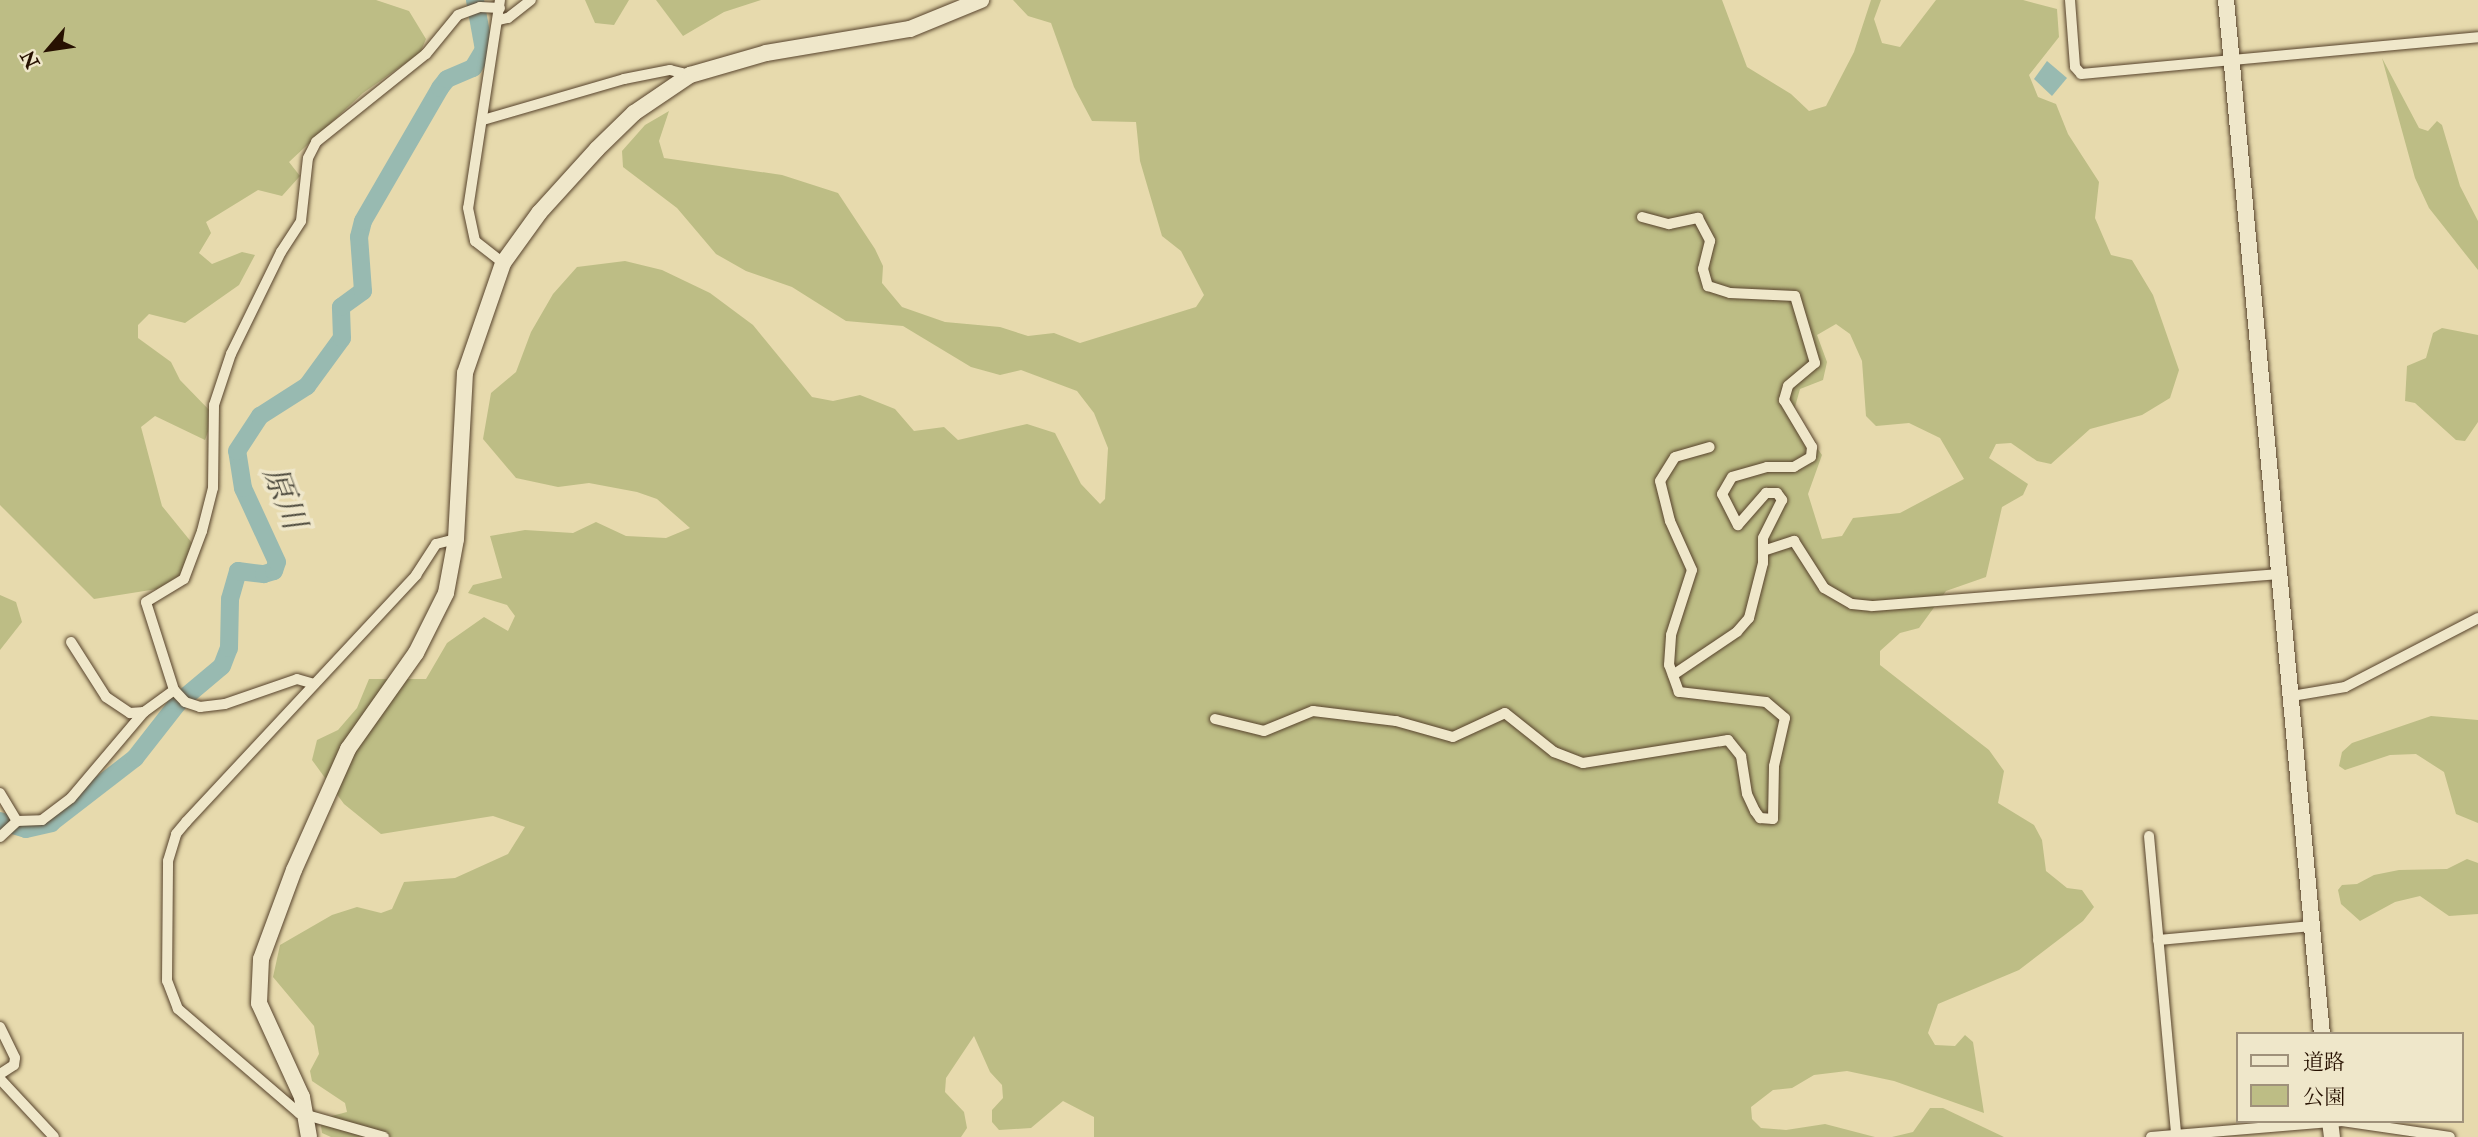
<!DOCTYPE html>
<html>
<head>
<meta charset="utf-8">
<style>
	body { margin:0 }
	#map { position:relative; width:2478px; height:1137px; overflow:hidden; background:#e7daad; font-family:"IM FELL Double Pica","Noto Serif JP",serif }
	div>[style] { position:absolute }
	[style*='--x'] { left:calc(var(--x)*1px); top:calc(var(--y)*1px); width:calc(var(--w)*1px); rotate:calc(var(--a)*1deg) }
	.green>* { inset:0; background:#bdbd85 }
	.water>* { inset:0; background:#98bab1 }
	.river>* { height:18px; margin:-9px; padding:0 9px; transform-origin:9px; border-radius:9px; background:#98bab1 }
	.roads { filter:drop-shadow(0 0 2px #57432c) drop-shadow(0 0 2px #57432c) }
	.street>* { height:10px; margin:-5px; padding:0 5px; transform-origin:5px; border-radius:5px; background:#efe7ca }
	.secondary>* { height:16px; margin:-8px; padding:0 8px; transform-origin:8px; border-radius:8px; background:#efe7ca }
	span { translate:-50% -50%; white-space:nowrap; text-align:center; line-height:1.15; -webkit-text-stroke:7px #efe7ca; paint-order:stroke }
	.water-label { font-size:32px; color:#4f4c3f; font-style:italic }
	.legend { position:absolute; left:2236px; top:1032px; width:228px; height:91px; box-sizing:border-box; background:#efe7ca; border:2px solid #9f917a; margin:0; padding:9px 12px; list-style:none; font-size:21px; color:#271101 }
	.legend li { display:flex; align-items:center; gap:14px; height:35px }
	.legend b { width:35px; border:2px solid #9f917a }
	.north { position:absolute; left:14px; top:14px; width:70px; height:70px; -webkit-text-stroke:5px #efe7ca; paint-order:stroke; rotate:241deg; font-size:19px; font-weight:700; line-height:28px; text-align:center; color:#271101 }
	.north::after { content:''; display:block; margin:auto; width:24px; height:32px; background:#271101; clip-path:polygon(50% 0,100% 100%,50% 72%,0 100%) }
</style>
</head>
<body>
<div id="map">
	<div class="green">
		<div style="clip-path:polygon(0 0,376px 0,409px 11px,426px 39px,420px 53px,363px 93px,289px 162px,300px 176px,282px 196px,258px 190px,206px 222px,211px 233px,199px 253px,212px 264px,242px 252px,255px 255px,239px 285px,185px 323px,149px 314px,138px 325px,138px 338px,171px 362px,180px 380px,214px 415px,205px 440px,155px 416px,141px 427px,162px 506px,192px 543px,180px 575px,157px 589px,94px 599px,0 505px)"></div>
		<div style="clip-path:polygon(585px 0,629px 0,614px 25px,595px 23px)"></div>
		<div style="clip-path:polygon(656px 0,761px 0,724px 12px,683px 36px)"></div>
		<div style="clip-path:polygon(evenodd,1013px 0,1722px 0,1747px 67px,1791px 94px,1809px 111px,1826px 106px,1854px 52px,1871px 0,1881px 0,1874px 19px,1882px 43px,1900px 47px,1936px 0,2023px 0,2057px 9px,2059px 37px,2029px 75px,2038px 97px,2056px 104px,2068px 134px,2099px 182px,2095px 218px,2111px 255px,2132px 260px,2153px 295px,2179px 370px,2170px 398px,2142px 415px,2090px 429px,2051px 464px,2037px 461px,2011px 443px,1996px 444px,1989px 458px,2028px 484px,2023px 495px,2002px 507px,1986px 577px,1946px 591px,1919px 628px,1900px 633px,1880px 651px,1880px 665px,1989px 750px,2004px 771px,1998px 803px,2034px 825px,2042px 840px,2046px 871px,2067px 888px,2082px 890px,2094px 907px,2083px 921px,2019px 970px,1938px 1004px,1928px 1033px,1935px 1045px,1955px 1046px,1965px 1035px,1973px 1042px,1984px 1113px,1894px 1081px,1847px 1071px,1814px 1075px,1792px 1088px,1773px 1090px,1751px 1107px,1752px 1119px,1761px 1128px,1786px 1130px,1825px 1124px,1875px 1137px,1094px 1137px,1094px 1117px,1063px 1101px,1031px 1128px,999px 1130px,992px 1122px,992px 1110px,1003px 1098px,1002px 1085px,990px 1072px,974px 1036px,946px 1078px,945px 1092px,964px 1112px,967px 1128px,961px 1137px,331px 1137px,322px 1133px,320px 1119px,347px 1112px,345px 1103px,312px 1081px,310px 1071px,319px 1054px,314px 1026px,273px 977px,280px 945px,332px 915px,357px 907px,381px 913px,392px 909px,404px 882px,455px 878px,508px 854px,525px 827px,493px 816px,381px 834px,344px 804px,312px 760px,317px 740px,338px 730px,357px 708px,369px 679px,426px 679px,447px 643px,484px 617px,508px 631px,515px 616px,507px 605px,468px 593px,473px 585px,502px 578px,490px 536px,525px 530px,573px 533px,596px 522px,626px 536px,666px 538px,690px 528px,657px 499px,637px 492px,589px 483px,558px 487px,516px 478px,483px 439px,491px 393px,516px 372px,531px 332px,553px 294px,577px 267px,625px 261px,662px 270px,710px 293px,753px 325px,812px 397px,833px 401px,860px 395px,895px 409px,914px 431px,944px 427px,958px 440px,1027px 424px,1055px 433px,1081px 484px,1100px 504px,1105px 499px,1108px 448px,1094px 413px,1077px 391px,1021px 370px,1000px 375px,971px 367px,903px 326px,846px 321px,792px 287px,746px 271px,716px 254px,677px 208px,623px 167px,622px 151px,645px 125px,669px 111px,659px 141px,664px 158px,782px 175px,838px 193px,875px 249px,883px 266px,882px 283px,902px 307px,945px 322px,1000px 327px,1028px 336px,1054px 333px,1080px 343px,1196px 307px,1204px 295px,1181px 251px,1162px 236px,1140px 161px,1136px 122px,1092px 121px,1074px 87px,1051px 23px,1028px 16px,1013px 0,1836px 324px,1850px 334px,1862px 361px,1866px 416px,1876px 426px,1909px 423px,1940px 438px,1964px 479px,1900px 513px,1853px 518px,1842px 536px,1822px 539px,1808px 494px,1822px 455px,1793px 414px,1800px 389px,1823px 380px,1827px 362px,1817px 335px,1836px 324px)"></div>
		<div style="clip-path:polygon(2382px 58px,2419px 128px,2428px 131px,2437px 121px,2442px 125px,2460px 186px,2478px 221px,2478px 270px,2429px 208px,2415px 178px)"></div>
		<div style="clip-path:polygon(2442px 328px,2478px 335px,2478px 422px,2465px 441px,2456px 440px,2415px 403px,2405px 401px,2407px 366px,2426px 358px,2433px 333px)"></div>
		<div style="clip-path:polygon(0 595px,16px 602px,22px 622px,0 650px)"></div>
		<div style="clip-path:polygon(2431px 716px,2478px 720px,2478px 823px,2456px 814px,2444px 772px,2416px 754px,2390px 755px,2345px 770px,2339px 766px,2342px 752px,2352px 743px)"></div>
		<div style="clip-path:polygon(2467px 859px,2478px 863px,2478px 914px,2449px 916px,2420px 896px,2395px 902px,2360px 921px,2341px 904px,2338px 890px,2342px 885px,2357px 884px,2374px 875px,2399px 870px,2447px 869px)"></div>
		<div style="clip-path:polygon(1930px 1108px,1943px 1108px,2004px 1137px,1892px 1137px,1913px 1132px)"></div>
	</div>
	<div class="water">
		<div style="clip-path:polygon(2047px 61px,2067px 78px,2052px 96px,2034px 79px)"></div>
	</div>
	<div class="river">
		<div style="--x:0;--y:821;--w:27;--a:17"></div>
		<div style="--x:26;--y:829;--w:26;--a:-13"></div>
		<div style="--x:51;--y:823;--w:106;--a:-37.7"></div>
		<div style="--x:135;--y:758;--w:70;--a:-52"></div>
		<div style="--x:178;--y:703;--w:57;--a:-40.1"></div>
		<div style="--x:222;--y:666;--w:19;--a:-69"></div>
		<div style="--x:229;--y:648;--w:49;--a:-88.8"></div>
		<div style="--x:230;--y:599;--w:29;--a:-74"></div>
		<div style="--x:238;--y:571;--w:26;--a:7"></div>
		<div style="--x:264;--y:574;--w:10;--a:-17"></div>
		<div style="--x:274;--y:571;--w:9;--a:-72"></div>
		<div style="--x:277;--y:562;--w:81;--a:-114.7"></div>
		<div style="--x:243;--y:488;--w:37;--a:-99"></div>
		<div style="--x:237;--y:451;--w:42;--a:-56.7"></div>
		<div style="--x:260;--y:416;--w:56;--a:-32.6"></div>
		<div style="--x:307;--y:386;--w:59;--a:-53.9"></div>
		<div style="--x:342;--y:338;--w:31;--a:-92"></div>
		<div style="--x:341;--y:307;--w:27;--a:-36"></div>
		<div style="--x:363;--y:291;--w:54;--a:-94.2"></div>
		<div style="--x:359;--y:237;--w:16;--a:-76"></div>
		<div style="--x:363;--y:221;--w:154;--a:-59.9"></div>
		<div style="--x:440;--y:88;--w:11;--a:-52"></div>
		<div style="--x:447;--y:79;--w:28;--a:-23"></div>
		<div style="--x:473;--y:68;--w:21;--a:-59"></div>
		<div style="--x:484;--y:50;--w:51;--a:-100.2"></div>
	</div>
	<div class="roads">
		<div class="street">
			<div style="--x:500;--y:0;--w:210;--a:98.7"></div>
			<div style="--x:468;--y:208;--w:34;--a:78"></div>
			<div style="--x:475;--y:241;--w:36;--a:38"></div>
			<div style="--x:2070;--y:0;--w:67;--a:85.7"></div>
			<div style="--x:2075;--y:67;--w:9;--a:49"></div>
			<div style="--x:2081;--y:74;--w:399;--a:-5.3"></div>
			<div style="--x:499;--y:20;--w:9;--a:-13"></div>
			<div style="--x:508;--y:18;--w:29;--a:-38"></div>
			<div style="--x:483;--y:120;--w:147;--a:-16.2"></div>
			<div style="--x:624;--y:79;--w:47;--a:-11.1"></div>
			<div style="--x:670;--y:70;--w:21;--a:14"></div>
			<div style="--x:1642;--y:217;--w:28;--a:15"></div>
			<div style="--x:1669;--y:224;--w:30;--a:-12"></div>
			<div style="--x:1698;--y:218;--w:26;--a:62"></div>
			<div style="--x:1710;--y:241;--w:29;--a:104"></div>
			<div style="--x:1703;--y:269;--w:18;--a:74"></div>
			<div style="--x:1708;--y:286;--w:23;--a:18"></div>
			<div style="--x:1730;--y:293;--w:65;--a:2.6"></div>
			<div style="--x:1795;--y:296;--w:70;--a:73.4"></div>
			<div style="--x:1815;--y:363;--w:35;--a:140"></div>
			<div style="--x:1788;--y:386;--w:15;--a:106"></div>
			<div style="--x:1784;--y:400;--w:55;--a:59.2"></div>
			<div style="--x:1812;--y:447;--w:10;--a:96"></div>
			<div style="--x:1811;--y:457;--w:20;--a:150"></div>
			<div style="--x:1794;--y:467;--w:27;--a:180"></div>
			<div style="--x:1767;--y:467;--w:36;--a:164"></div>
			<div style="--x:1732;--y:477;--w:20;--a:120"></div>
			<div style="--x:1722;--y:494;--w:35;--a:63"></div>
			<div style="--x:1738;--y:525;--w:43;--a:-48.8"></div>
			<div style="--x:1766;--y:493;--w:11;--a:0"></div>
			<div style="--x:1777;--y:493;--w:9;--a:54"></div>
			<div style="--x:1782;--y:500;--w:42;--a:116.6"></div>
			<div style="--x:1763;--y:538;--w:25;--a:90"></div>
			<div style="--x:1763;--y:563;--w:57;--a:104.3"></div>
			<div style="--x:1749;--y:618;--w:18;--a:131"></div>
			<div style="--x:1737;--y:632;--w:77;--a:146.1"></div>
			<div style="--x:1763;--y:551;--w:33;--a:-18"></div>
			<div style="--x:1794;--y:541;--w:56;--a:57.4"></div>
			<div style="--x:1824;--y:588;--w:32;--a:30"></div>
			<div style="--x:1852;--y:604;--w:20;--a:6"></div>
			<div style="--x:1872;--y:606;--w:407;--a:-4.5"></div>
			<div style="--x:71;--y:642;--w:65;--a:57.5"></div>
			<div style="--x:106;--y:697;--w:29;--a:34"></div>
			<div style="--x:130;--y:713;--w:14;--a:-4"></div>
			<div style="--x:144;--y:712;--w:37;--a:-36"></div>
			<div style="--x:174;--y:690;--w:92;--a:-107.7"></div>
			<div style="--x:146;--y:602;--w:44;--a:-31.2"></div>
			<div style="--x:184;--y:579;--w:51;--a:-69.4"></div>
			<div style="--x:202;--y:531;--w:44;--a:-75.7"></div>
			<div style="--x:213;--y:488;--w:83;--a:-89.3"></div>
			<div style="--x:214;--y:405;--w:54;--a:-71.6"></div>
			<div style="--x:231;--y:354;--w:114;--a:-63.9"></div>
			<div style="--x:281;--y:252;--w:37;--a:-57"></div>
			<div style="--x:301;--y:221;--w:63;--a:-83.7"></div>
			<div style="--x:308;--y:158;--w:18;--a:-63"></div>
			<div style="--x:316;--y:142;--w:141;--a:-38.7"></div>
			<div style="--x:426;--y:54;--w:50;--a:-50.6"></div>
			<div style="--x:458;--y:15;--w:23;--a:-20"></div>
			<div style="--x:480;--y:7;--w:20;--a:3"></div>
			<div style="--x:174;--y:690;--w:16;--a:47"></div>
			<div style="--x:185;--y:702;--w:16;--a:18"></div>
			<div style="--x:200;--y:707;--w:25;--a:-7"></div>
			<div style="--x:225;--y:704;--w:76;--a:-19.1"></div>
			<div style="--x:297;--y:679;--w:18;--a:16"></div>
			<div style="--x:2292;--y:696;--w:54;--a:-9.6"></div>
			<div style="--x:2345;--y:687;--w:150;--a:-27.4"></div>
			<div style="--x:1215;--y:719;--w:50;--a:13.8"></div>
			<div style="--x:1264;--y:731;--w:53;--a:-22.2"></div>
			<div style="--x:1313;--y:711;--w:84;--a:6.9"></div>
			<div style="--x:1396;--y:721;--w:59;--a:15.7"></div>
			<div style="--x:1453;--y:737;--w:57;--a:-24.8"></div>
			<div style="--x:1505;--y:713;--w:63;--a:38.5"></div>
			<div style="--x:1554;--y:752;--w:31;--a:21"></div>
			<div style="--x:1583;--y:763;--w:147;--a:-9"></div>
			<div style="--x:1728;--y:740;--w:21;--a:51"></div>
			<div style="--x:1741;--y:756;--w:38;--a:81"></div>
			<div style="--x:1747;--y:794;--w:19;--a:65"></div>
			<div style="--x:1755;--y:811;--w:9;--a:54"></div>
			<div style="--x:1760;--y:818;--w:13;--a:4"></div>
			<div style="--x:1773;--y:819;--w:53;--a:-88.9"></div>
			<div style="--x:1774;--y:766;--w:49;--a:-77.1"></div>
			<div style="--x:1785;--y:718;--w:25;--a:-140"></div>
			<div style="--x:1766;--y:702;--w:88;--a:-173.4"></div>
			<div style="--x:1679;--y:692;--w:29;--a:-110"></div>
			<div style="--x:1669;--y:665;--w:30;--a:-86"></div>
			<div style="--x:1671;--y:635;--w:68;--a:-72.1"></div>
			<div style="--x:1692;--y:570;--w:54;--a:-114.2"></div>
			<div style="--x:1670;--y:521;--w:41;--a:-104"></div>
			<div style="--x:1660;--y:481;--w:28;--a:-58"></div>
			<div style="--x:1675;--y:457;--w:36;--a:-16"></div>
			<div style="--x:0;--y:793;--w:33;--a:59"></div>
			<div style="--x:2149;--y:836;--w:299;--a:84.8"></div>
			<div style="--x:0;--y:837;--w:23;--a:-43"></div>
			<div style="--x:17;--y:821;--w:25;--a:-2"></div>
			<div style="--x:42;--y:820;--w:36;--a:-37"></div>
			<div style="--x:71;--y:798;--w:113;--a:-49.7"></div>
			<div style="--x:2158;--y:940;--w:155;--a:-5.2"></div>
			<div style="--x:0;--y:1027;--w:34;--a:64"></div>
			<div style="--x:15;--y:1058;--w:7;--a:98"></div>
			<div style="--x:14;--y:1065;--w:17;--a:147"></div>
			<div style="--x:0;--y:1079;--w:79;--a:47"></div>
			<div style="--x:384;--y:1137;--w:88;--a:-164.2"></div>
			<div style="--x:299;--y:1113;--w:160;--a:-139.3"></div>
			<div style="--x:178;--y:1009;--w:30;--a:-111"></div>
			<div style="--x:167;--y:981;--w:120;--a:-89.5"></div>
			<div style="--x:168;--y:861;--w:28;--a:-73"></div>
			<div style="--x:176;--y:834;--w:16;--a:-50"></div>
			<div style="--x:186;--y:822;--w:338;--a:-47"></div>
			<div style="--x:416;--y:575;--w:37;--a:-57"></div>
			<div style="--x:436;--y:544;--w:21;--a:-14"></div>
			<div style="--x:2151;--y:1137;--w:192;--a:-4.8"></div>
			<div style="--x:2342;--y:1121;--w:109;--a:8.4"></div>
		</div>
		<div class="secondary">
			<div style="--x:2226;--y:0;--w:1038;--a:84.7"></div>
			<div style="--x:2330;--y:1121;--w:16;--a:83"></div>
			<div style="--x:309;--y:1137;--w:41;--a:-99.9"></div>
			<div style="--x:302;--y:1097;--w:103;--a:-114.6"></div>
			<div style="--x:259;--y:1003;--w:44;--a:-87.4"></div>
			<div style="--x:261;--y:959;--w:95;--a:-69.7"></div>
			<div style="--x:294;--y:870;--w:133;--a:-65.9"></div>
			<div style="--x:348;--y:749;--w:118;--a:-54.7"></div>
			<div style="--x:416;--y:653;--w:67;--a:-63.4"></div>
			<div style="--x:446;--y:593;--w:55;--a:-79.5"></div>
			<div style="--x:456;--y:539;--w:166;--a:-86.9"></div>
			<div style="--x:465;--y:373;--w:116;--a:-70.9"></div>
			<div style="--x:503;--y:263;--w:62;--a:-54.2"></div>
			<div style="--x:539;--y:213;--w:86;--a:-47.8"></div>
			<div style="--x:597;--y:149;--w:52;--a:-44.2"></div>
			<div style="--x:634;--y:113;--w:68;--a:-34.2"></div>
			<div style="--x:690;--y:75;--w:79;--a:-16.1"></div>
			<div style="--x:766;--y:53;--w:146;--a:-9.5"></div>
			<div style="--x:910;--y:29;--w:77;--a:-22.2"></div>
		</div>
	</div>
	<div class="water-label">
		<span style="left:284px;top:498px;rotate:69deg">原川</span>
	</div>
	<ul class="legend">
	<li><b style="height:9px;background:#efe7ca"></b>道路</li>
	<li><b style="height:19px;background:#bdbd85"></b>公園</li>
	</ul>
	<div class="north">N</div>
</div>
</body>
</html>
